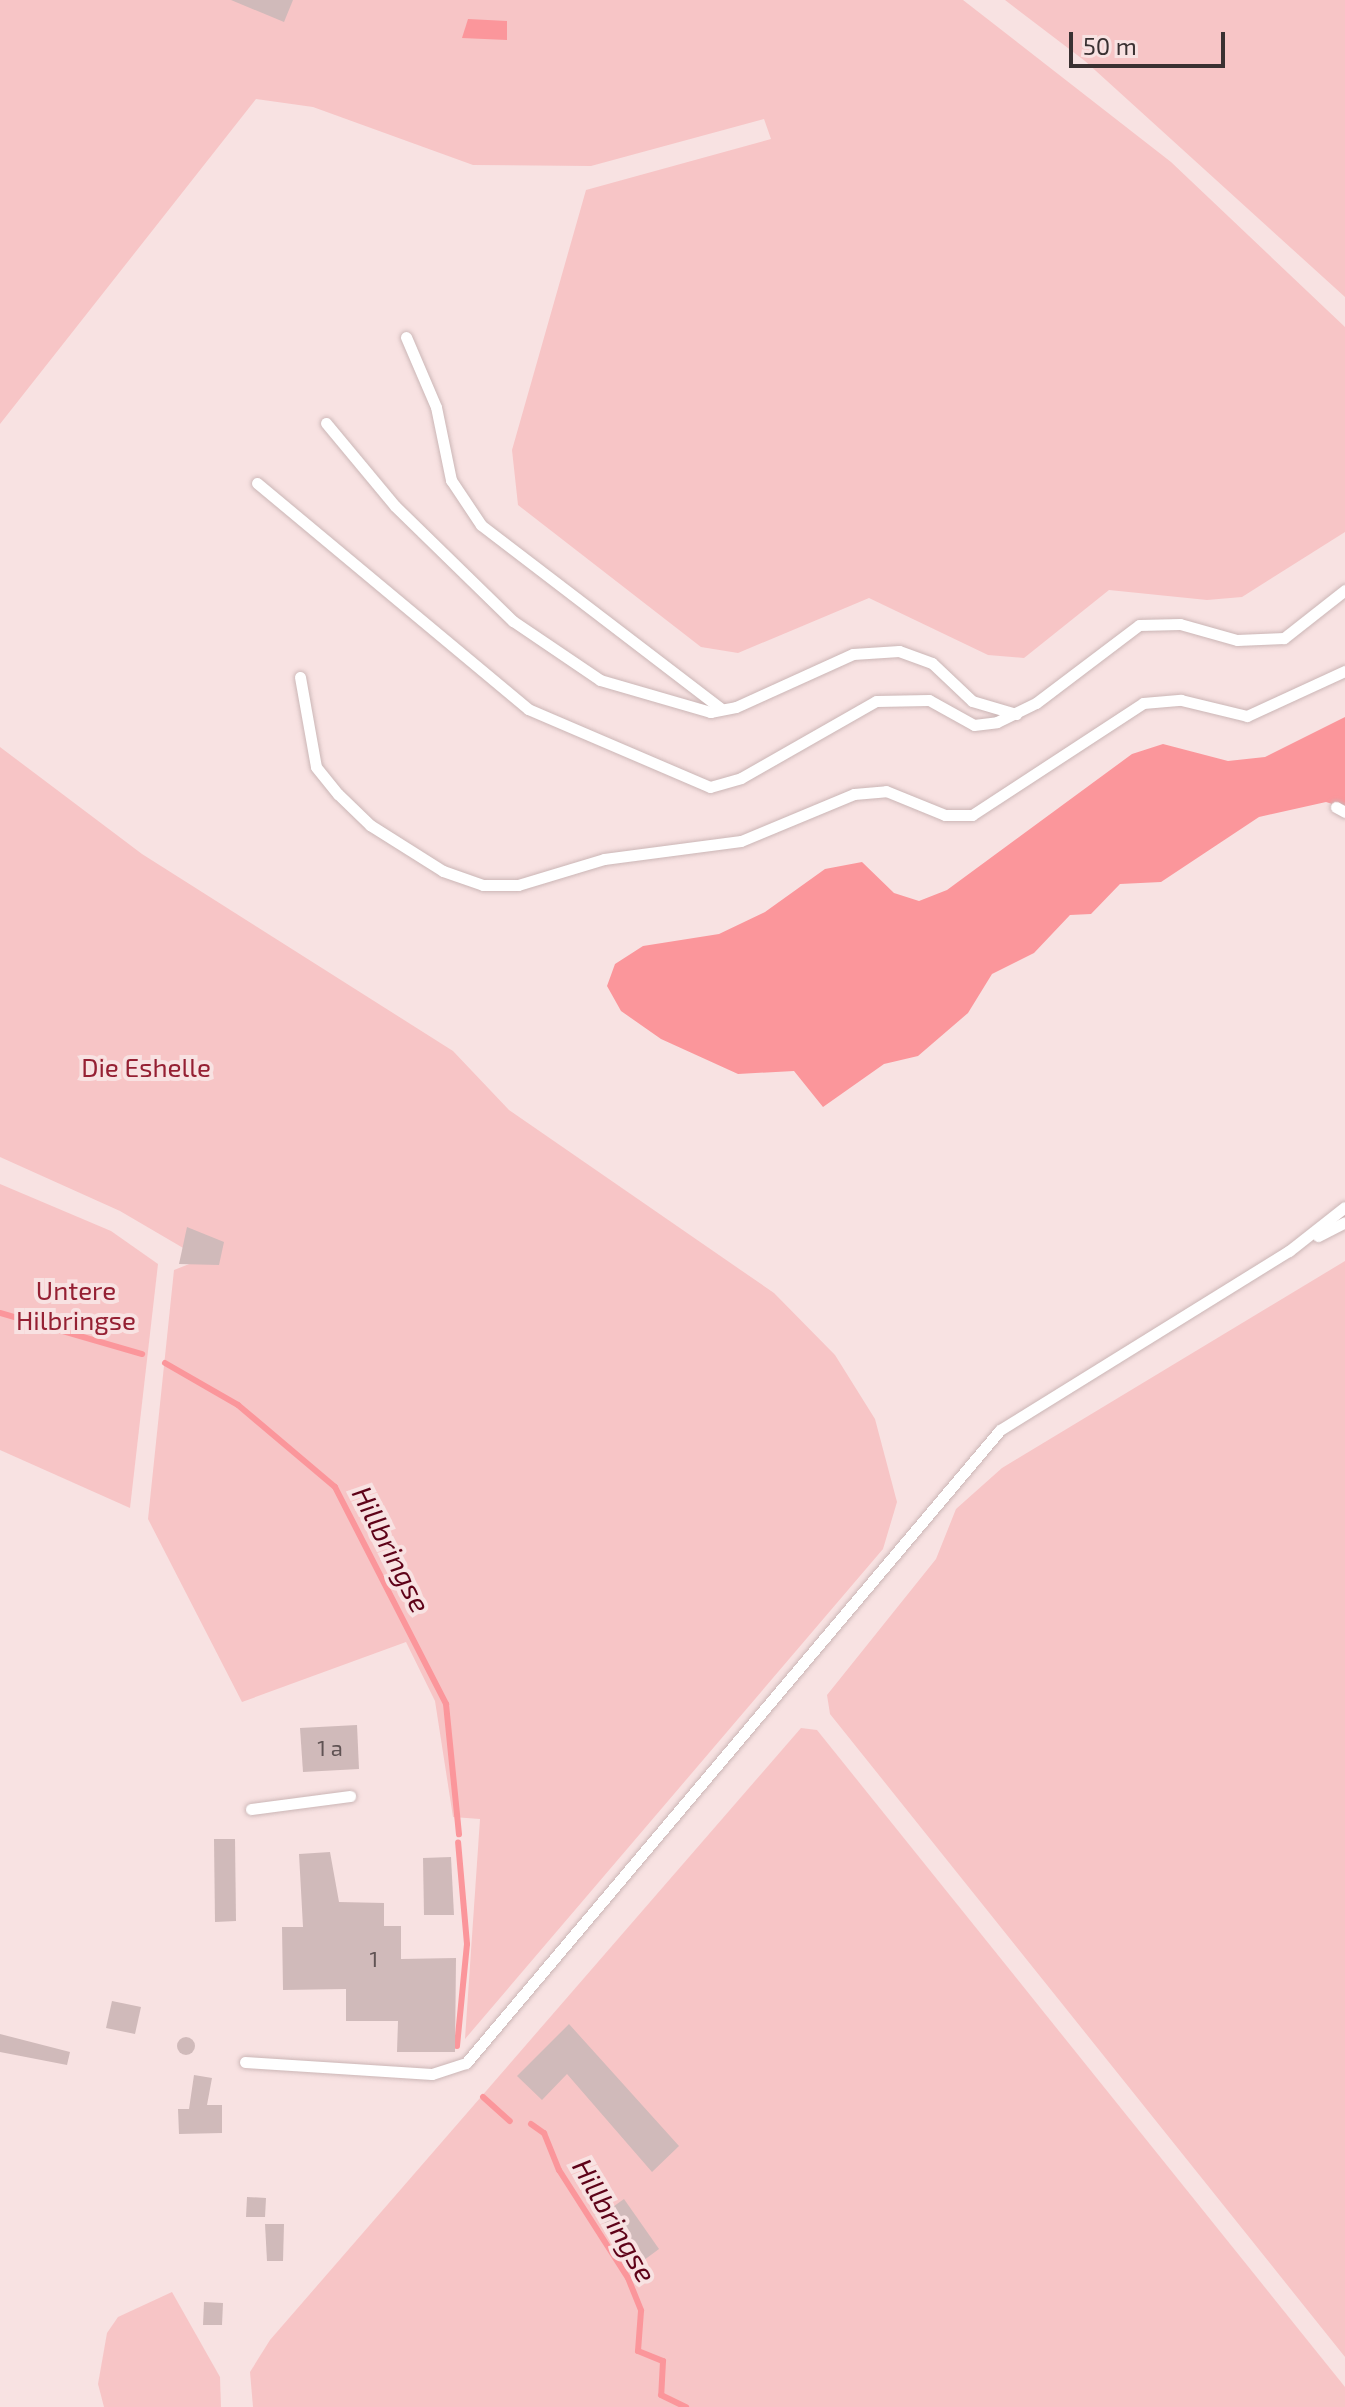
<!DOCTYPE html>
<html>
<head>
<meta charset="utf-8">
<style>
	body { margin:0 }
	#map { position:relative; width:1345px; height:2407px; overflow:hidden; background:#f8e2e2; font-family:"Exo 2",sans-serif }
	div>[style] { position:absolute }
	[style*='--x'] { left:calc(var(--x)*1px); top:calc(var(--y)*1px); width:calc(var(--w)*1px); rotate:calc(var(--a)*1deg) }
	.green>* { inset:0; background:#f7c5c6 }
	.water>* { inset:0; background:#fb969b }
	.stream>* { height:6px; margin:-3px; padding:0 3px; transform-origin:3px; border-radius:3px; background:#fb969b }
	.building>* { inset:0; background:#d0baba }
	.round { border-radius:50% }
	.roads { filter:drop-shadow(0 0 2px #cbb6b6) drop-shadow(0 0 2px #cbb6b6) }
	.lane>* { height:11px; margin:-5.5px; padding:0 5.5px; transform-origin:5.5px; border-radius:5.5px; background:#fff }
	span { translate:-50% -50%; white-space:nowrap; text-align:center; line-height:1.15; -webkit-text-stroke:8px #f8e2e2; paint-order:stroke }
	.number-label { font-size:22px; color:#605354 }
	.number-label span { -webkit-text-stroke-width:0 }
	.park-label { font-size:26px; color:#952033 }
	.water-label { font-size:28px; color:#5e0218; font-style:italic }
	.scale { position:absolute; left:1069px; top:32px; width:156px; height:36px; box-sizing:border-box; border:4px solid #3a3132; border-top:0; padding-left:10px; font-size:24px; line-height:28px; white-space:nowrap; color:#3a3132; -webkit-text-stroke:6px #f8e2e2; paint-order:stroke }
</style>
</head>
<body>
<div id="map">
	<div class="green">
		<div style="clip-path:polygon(0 0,963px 0,1171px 162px,1345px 327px,1345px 532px,1242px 597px,1207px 600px,1109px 590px,1024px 658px,988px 655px,869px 598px,738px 653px,701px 647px,518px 505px,512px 450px,586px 190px,771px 139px,764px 119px,591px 166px,473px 165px,313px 107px,256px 99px,0 424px)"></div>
		<div style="clip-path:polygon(1005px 0,1345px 0,1345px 297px,1085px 61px)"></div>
		<div style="clip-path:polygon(0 747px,142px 854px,453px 1051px,509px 1110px,774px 1293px,835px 1355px,875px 1419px,897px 1502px,883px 1549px,465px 2039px,480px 1819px,453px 1817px,435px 1701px,406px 1642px,242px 1702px,148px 1519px,174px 1270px,202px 1259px,120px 1211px,0 1157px)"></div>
		<div style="clip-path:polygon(0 1184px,111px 1231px,158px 1264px,130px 1508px,0 1450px)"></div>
		<div style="clip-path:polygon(1345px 1261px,1345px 2357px,830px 1714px,827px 1695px,936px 1559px,956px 1509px,1002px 1468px)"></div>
		<div style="clip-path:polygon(801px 1728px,817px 1730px,1345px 2387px,1345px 2407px,253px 2407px,250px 2372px,270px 2340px)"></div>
		<div style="clip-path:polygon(172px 2292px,220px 2377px,221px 2407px,104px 2407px,98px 2384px,107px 2333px,118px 2317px)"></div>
	</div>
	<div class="water">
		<div style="clip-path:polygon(468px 19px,507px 21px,507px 40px,462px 38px)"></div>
		<div style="clip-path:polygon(1345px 717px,1345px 808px,1326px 802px,1259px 817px,1161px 882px,1120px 884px,1091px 914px,1070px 915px,1034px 953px,992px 974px,968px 1013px,918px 1056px,884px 1064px,823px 1107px,794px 1071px,738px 1074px,661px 1039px,621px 1011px,607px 986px,615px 964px,643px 946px,719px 934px,765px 912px,825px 869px,862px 862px,894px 893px,919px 901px,947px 890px,1132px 754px,1163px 744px,1228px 761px,1265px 757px)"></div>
	</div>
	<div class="stream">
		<div style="--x:0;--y:1313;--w:148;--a:16.1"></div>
		<div style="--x:165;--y:1363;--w:84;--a:29.9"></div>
		<div style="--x:238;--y:1405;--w:127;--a:40.2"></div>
		<div style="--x:335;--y:1487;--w:244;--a:62.9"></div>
		<div style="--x:446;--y:1704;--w:131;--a:84.3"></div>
		<div style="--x:457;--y:2046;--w:102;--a:-84.4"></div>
		<div style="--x:467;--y:1944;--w:102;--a:-95"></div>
		<div style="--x:483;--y:2097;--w:36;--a:42"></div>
		<div style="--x:531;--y:2124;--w:16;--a:35"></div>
		<div style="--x:544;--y:2133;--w:40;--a:68"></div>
		<div style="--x:559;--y:2170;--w:128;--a:57.4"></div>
		<div style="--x:628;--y:2278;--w:35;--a:68"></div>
		<div style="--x:641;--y:2311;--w:40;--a:94.3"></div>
		<div style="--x:638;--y:2351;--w:27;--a:22"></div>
		<div style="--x:663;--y:2361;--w:34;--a:93"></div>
		<div style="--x:661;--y:2395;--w:28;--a:26"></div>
	</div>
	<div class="building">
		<div style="clip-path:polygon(231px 0,293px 0,284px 22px)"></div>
		<div style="clip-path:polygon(187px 1227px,224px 1242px,219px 1265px,179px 1264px)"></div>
		<div style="clip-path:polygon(357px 1725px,359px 1769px,303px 1772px,300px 1728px)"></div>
		<div style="clip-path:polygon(214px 1839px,235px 1839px,236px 1921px,215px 1922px)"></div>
		<div style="clip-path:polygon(330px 1852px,339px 1902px,384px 1903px,384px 1926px,401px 1926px,401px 1959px,456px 1958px,455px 2052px,397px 2052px,398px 2021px,346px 2021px,346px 1989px,283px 1990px,282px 1927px,303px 1927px,299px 1854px)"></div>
		<div style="clip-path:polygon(451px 1857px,454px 1915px,424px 1915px,423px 1858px)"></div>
		<div style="clip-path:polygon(112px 2001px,141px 2007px,135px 2034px,106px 2028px)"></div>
		<div style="clip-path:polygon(569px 2024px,679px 2146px,652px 2172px,567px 2074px,542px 2100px,517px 2076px)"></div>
		<div style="clip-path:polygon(0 2034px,70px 2052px,67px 2065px,0 2052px)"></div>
		<div class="round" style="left:177px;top:2037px;width:18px;height:18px"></div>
		<div style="clip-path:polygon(194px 2075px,212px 2078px,207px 2105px,222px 2105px,222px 2133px,179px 2134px,178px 2109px,189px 2109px)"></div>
		<div style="clip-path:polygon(247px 2197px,266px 2198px,265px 2217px,246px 2217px)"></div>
		<div style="clip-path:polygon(624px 2199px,659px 2249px,636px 2266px,600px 2216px)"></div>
		<div style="clip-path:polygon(265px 2224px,284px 2224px,283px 2261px,267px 2261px)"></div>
		<div style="clip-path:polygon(204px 2302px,223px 2303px,222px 2325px,203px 2325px)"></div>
	</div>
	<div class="roads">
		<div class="lane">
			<div style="--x:406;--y:337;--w:76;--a:66.8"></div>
			<div style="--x:436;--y:407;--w:75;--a:78.4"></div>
			<div style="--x:451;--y:480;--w:54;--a:56.3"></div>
			<div style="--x:481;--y:525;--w:303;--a:37.4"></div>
			<div style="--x:326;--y:423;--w:108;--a:50.3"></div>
			<div style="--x:395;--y:506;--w:165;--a:44.3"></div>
			<div style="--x:513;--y:621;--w:105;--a:34.1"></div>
			<div style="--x:600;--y:680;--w:115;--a:16.2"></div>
			<div style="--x:710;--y:712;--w:26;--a:-11"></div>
			<div style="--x:736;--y:707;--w:128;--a:-24.4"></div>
			<div style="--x:853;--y:654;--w:46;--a:-3.7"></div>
			<div style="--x:899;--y:651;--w:35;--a:20"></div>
			<div style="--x:932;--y:663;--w:55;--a:43.5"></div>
			<div style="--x:972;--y:701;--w:46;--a:16.5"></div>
			<div style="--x:257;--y:483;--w:353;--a:39.8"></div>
			<div style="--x:528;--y:709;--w:198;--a:23.2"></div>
			<div style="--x:710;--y:787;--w:32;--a:-16"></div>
			<div style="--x:741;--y:778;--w:155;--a:-29.7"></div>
			<div style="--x:876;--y:701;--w:53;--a:-1.1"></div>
			<div style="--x:929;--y:700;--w:51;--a:29.1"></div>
			<div style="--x:974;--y:725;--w:23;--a:-7"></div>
			<div style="--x:997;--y:722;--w:43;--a:-26"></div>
			<div style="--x:1036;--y:703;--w:129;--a:-37.1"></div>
			<div style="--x:1139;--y:625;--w:41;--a:-1.4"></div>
			<div style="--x:1180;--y:624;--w:59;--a:15.7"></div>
			<div style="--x:1237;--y:640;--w:47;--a:-2.4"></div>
			<div style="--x:1284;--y:638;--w:78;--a:-38.2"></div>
			<div style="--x:300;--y:677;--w:91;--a:79.9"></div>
			<div style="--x:316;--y:767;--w:35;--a:51"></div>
			<div style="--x:338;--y:794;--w:45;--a:44.1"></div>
			<div style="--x:370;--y:825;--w:86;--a:32.2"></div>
			<div style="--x:443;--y:871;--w:42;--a:19.3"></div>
			<div style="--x:483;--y:885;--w:35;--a:0"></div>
			<div style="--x:518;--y:885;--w:90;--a:-16.8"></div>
			<div style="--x:604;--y:859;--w:138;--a:-7.5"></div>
			<div style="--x:741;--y:841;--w:122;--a:-22.6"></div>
			<div style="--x:854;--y:794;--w:32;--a:-5"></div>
			<div style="--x:886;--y:791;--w:64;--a:22.1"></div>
			<div style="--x:945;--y:815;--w:27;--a:0"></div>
			<div style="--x:972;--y:815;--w:204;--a:-33.2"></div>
			<div style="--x:1143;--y:703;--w:38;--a:-5"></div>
			<div style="--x:1181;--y:700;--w:68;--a:13.6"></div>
			<div style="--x:1247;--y:716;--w:108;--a:-24.7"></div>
			<div style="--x:1336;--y:807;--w:10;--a:29"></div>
			<div style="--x:1318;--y:1236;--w:30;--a:-27"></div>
			<div style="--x:251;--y:1809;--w:100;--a:-7.5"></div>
			<div style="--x:245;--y:2062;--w:187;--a:3.7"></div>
			<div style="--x:432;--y:2074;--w:36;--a:-18"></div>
			<div style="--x:466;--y:2063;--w:828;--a:-49.85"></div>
			<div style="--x:1000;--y:1430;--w:340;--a:-31.8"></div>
			<div style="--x:1289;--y:1251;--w:71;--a:-38.2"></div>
		</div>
	</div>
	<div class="number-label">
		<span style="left:330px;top:1748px">1 a</span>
		<span style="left:374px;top:1959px">1</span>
	</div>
	<div class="park-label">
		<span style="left:146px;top:1067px">Die Eshelle</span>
		<span style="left:76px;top:1305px">Untere<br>Hilbringse</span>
	</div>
	<div class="water-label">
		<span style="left:392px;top:1549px;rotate:63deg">Hillbringse</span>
		<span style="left:615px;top:2220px;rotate:60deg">Hillbringse</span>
	</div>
	<div class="scale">50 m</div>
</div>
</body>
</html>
